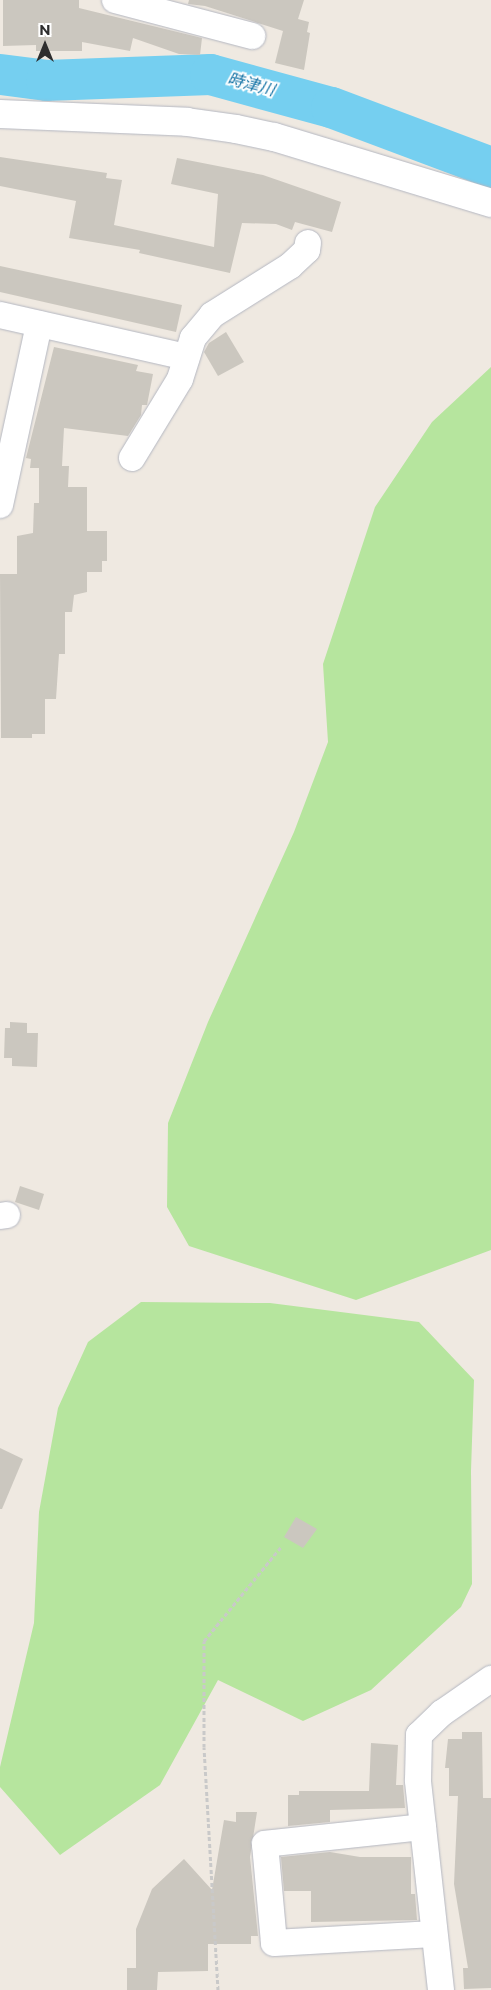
<!DOCTYPE html>
<html>
<head>
<meta charset="utf-8">
<style>
	body { margin:0 }
	#map { position:relative; width:491px; height:1990px; overflow:hidden; background:#efe9e1; font-family:Montserrat,"Noto Sans JP",sans-serif }
	div>[style] { position:absolute }
	[style*='--x'] { left:calc(var(--x)*1px); top:calc(var(--y)*1px); width:calc(var(--w)*1px); rotate:calc(var(--a)*1deg) }
	.green>* { inset:0; background:#b6e59e }
	.river>* { height:41px; margin:-20.5px; padding:0 20.5px; transform-origin:20.5px; border-radius:20.5px; background:#75cff0 }
	.building>* { inset:0; background:#cbc7bf }
	.path>* { height:3px; margin-top:-1.5px; transform-origin:0; background:repeating-linear-gradient(90deg,#c9c9c9 0 4px,transparent 0 6.5px) }
	.roads { filter:drop-shadow(0 0 1px #b4b7c1) drop-shadow(0 0 1px #b4b7c1) }
	.minor>* { height:26px; margin:-13px; padding:0 13px; transform-origin:13px; border-radius:13px; background:#fff }
	.tertiary>* { height:28px; margin:-14px; padding:0 14px; transform-origin:14px; border-radius:14px; background:#fff }
	span { translate:-50% -50%; white-space:nowrap; text-align:center; line-height:1.15; -webkit-text-stroke:4px #fff; paint-order:stroke }
	.water-label { font-size:16px; color:#0d6fa3; font-style:italic }
	.north { position:absolute; left:20px; top:20px; width:50px; height:50px; -webkit-text-stroke:4px #fff; paint-order:stroke; rotate:0deg; font-size:14px; font-weight:700; line-height:20px; text-align:center; color:#2e2e2e }
	.north::after { content:''; display:block; margin:auto; width:18px; height:22px; background:#2e2e2e; clip-path:polygon(50% 0,100% 100%,50% 72%,0 100%) }
</style>
</head>
<body>
<div id="map">
	<div class="green">
		<div style="clip-path:polygon(491px 367px,491px 1250px,356px 1300px,189px 1246px,167px 1207px,168px 1123px,208px 1022px,294px 832px,328px 742px,323px 664px,375px 507px,432px 422px)"></div>
		<div style="clip-path:polygon(141px 1302px,270px 1303px,419px 1322px,474px 1380px,471px 1471px,472px 1584px,461px 1607px,371px 1690px,303px 1721px,218px 1680px,160px 1785px,60px 1855px,0 1787px,0 1767px,34px 1623px,39px 1512px,58px 1408px,88px 1342px)"></div>
	</div>
	<div class="river">
		<div style="--x:0;--y:74;--w:46;--a:7.4"></div>
		<div style="--x:46;--y:80;--w:164;--a:-2.1"></div>
		<div style="--x:210;--y:74;--w:125;--a:15.3"></div>
		<div style="--x:331;--y:107;--w:171;--a:20.6"></div>
	</div>
	<div class="building">
		<div style="clip-path:polygon(3px 0,79px 0,79px 8px,202px 38px,200px 55px,179px 54px,133px 38px,130px 51px,82px 42px,82px 51px,36px 51px,36px 45px,3px 46px)"></div>
		<div style="clip-path:polygon(189px 0,304px 0,298px 19px,309px 22px,307px 32px,310px 33px,304px 70px,275px 63px,283px 31px,205px 6px,188px 4px)"></div>
		<div style="clip-path:polygon(0 157px,107px 173px,106px 178px,122px 180px,114px 225px,214px 247px,218px 194px,171px 184px,177px 158px,263px 175px,341px 202px,332px 232px,295px 222px,292px 230px,276px 224px,242px 223px,230px 273px,139px 253px,140px 250px,69px 238px,76px 201px,0 186px)"></div>
		<div style="clip-path:polygon(0 266px,182px 305px,176px 332px,0 292px)"></div>
		<div style="clip-path:polygon(226px 332px,244px 362px,218px 376px,204px 352px,209px 343px)"></div>
		<div style="clip-path:polygon(54px 347px,138px 365px,136px 371px,153px 374px,147px 405px,142px 405px,141px 415px,128px 436px,64px 428px,62px 466px,69px 466px,68px 487px,87px 487px,87px 531px,107px 531px,107px 561px,102px 561px,102px 572px,87px 572px,87px 592px,74px 595px,72px 612px,65px 612px,65px 654px,59px 654px,56px 699px,45px 699px,45px 734px,32px 734px,32px 738px,1px 738px,0 574px,17px 574px,17px 536px,33px 533px,34px 503px,39px 503px,39px 468px,30px 468px,31px 459px,26px 458px)"></div>
		<div style="clip-path:polygon(10px 1022px,27px 1023px,27px 1033px,38px 1033px,37px 1067px,12px 1066px,12px 1058px,4px 1058px,5px 1028px,10px 1028px)"></div>
		<div style="clip-path:polygon(20px 1186px,44px 1194px,39px 1210px,15px 1202px)"></div>
		<div style="clip-path:polygon(0 1448px,23px 1459px,2px 1509px,0 1509px)"></div>
		<div style="clip-path:polygon(296px 1517px,317px 1529px,303px 1548px,284px 1537px)"></div>
		<div style="clip-path:polygon(462px 1732px,482px 1732px,483px 1798px,491px 1798px,491px 1988px,464px 1989px,463px 1968px,468px 1968px,454px 1884px,458px 1796px,449px 1796px,449px 1768px,445px 1768px,448px 1739px,462px 1739px)"></div>
		<div style="clip-path:polygon(371px 1743px,398px 1745px,396px 1785px,403px 1785px,405px 1808px,330px 1810px,330px 1822px,288px 1826px,288px 1795px,299px 1795px,299px 1791px,369px 1791px)"></div>
		<div style="clip-path:polygon(236px 1812px,257px 1812px,250px 1857px,258px 1936px,251px 1936px,251px 1944px,208px 1944px,208px 1971px,158px 1972px,157px 1990px,127px 1990px,127px 1968px,136px 1968px,136px 1929px,152px 1889px,184px 1859px,212px 1890px,224px 1820px,236px 1822px)"></div>
		<div style="clip-path:polygon(330px 1852px,360px 1857px,411px 1857px,411px 1894px,415px 1894px,417px 1920px,311px 1922px,311px 1891px,284px 1891px,281px 1857px)"></div>
	</div>
	<div class="path">
		<div style="--x:218;--y:1990;--w:243;--a:-93.3"></div>
		<div style="--x:204;--y:1747;--w:106;--a:-90"></div>
		<div style="--x:204;--y:1641;--w:122;--a:-50.7"></div>
	</div>
	<div class="roads">
		<div class="minor">
			<div style="--x:115;--y:0;--w:142;--a:14.7"></div>
			<div style="--x:0;--y:315;--w:191;--a:12.7"></div>
			<div style="--x:132;--y:458;--w:92;--a:-58.7"></div>
			<div style="--x:180;--y:379;--w:43;--a:-72.4"></div>
			<div style="--x:193;--y:338;--w:30;--a:-50"></div>
			<div style="--x:212;--y:315;--w:92;--a:-32.1"></div>
			<div style="--x:290;--y:266;--w:23;--a:-43"></div>
			<div style="--x:307;--y:250;--w:7;--a:-82"></div>
			<div style="--x:0;--y:505;--w:185;--a:-77.8"></div>
			<div style="--x:0;--y:1216;--w:7;--a:-8"></div>
			<div style="--x:423;--y:1827;--w:159;--a:173.9"></div>
			<div style="--x:265;--y:1844;--w:99;--a:84.8"></div>
			<div style="--x:274;--y:1943;--w:160;--a:-3.2"></div>
			<div style="--x:441;--y:1990;--w:211;--a:-96.3"></div>
			<div style="--x:418;--y:1780;--w:45;--a:-88.7"></div>
			<div style="--x:419;--y:1735;--w:32;--a:-44"></div>
			<div style="--x:442;--y:1713;--w:60;--a:-34.8"></div>
		</div>
		<div class="tertiary">
			<div style="--x:0;--y:114;--w:187;--a:2.4"></div>
			<div style="--x:187;--y:122;--w:49;--a:8.1"></div>
			<div style="--x:236;--y:129;--w:39;--a:12"></div>
			<div style="--x:274;--y:137;--w:227;--a:16.9"></div>
		</div>
	</div>
	<div class="water-label">
		<span style="left:251px;top:85px;rotate:15deg">時津川</span>
	</div>
	<div class="north">N</div>
</div>
</body>
</html>
